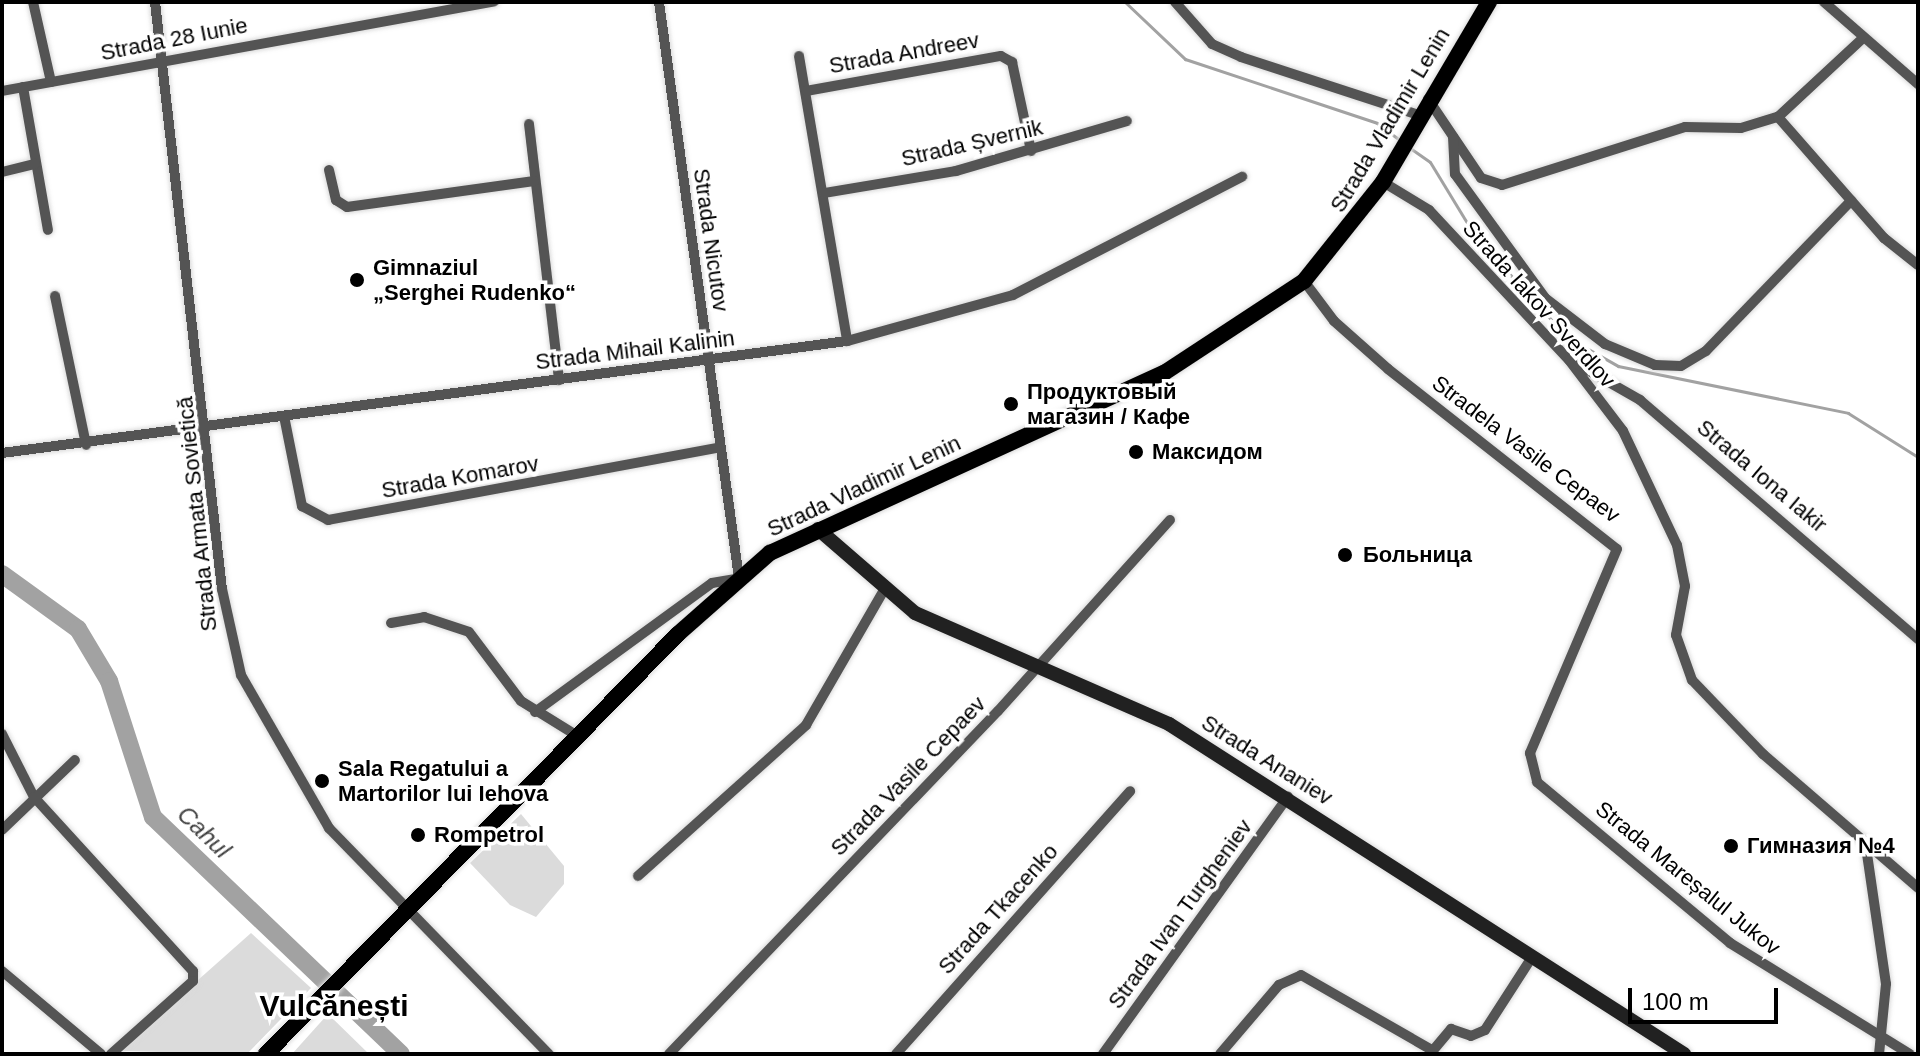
<!DOCTYPE html>
<html>
<head>
<meta charset="utf-8">
<style>
	body { margin:0 }
	#map { position:relative; width:1920px; height:1056px; overflow:hidden; background:#fff; font-family:Helvetica,sans-serif }
	div>[style] { position:absolute }
	[style*='--x'] { left:calc(var(--x)*1px); top:calc(var(--y)*1px); width:calc(var(--w)*1px); rotate:calc(var(--a)*1deg) }
	.green>* { inset:0; background:#dbdbdb }
	.stream>* { height:3px; margin:-1.5px; padding:0 1.5px; transform-origin:1.5px; border-radius:1.5px; background:#a2a2a2 }
	.river>* { height:18px; margin:-9px; padding:0 9px; transform-origin:9px; border-radius:9px; background:#a2a2a2 }
	.roads { filter:drop-shadow(0 0 2px #dbdbdb) drop-shadow(0 0 2px #dbdbdb) }
	.street>* { height:10px; margin:-5px; padding:0 5px; transform-origin:5px; border-radius:5px; background:#545454 }
	.secondary>* { height:14px; margin:-7px; padding:0 7px; transform-origin:7px; border-radius:7px; background:#212121 }
	.primary>* { height:16px; margin:-8px; padding:0 8px; transform-origin:8px; border-radius:8px; background:#000 }
	.dots>* { width:22px; height:22px; translate:-50% -50%; box-sizing:border-box; border:4px solid #fff; border-radius:50% }
	span { translate:-50% -50%; white-space:nowrap; text-align:center; line-height:1.15; -webkit-text-stroke:7px #fff; paint-order:stroke }
	.street-label { font-size:22px; color:#000 }
	.poi-label { font-size:22px; color:#000; font-weight:700 }
	.left { translate:0 -50%; text-align:left }
	.water-label { font-size:24px; color:#434343; font-style:italic }
	.district-label { font-size:30px; color:#000; font-weight:700 }
	.frame { position:absolute; inset:0; border:4px solid #000; pointer-events:none }
	.scale { position:absolute; left:1628px; top:988px; width:150px; height:36px; box-sizing:border-box; border:4px solid #000; border-top:0; padding-left:10px; font-size:24px; line-height:28px; white-space:nowrap; color:#000; -webkit-text-stroke:6px #fff; paint-order:stroke }
</style>
</head>
<body>
<div id="map">
	<div class="green">
		<div style="clip-path:polygon(521px 814px,564px 866px,564px 884px,536px 917px,510px 905px,470px 863px)"></div>
		<div style="clip-path:polygon(251px 933px,311px 988px,247px 1054px,118px 1051px)"></div>
		<div style="clip-path:polygon(328px 1014px,369px 1054px,292px 1054px)"></div>
	</div>
	<div class="stream">
		<div style="--x:1125;--y:2;--w:83;--a:43.5"></div>
		<div style="--x:1185;--y:59;--w:202;--a:18.4"></div>
		<div style="--x:1377;--y:123;--w:30;--a:37"></div>
		<div style="--x:1410;--y:148;--w:24;--a:35"></div>
		<div style="--x:1430;--y:162;--w:87;--a:58.7"></div>
		<div style="--x:1475;--y:236;--w:137;--a:47.7"></div>
		<div style="--x:1567;--y:337;--w:59;--a:29.6"></div>
		<div style="--x:1618;--y:366;--w:235;--a:11.5"></div>
		<div style="--x:1848;--y:413;--w:83;--a:32.2"></div>
	</div>
	<div class="river">
		<div style="--x:2;--y:574;--w:94;--a:35.9"></div>
		<div style="--x:78;--y:629;--w:61;--a:59.2"></div>
		<div style="--x:109;--y:681;--w:143;--a:72.1"></div>
		<div style="--x:153;--y:817;--w:343;--a:43.7"></div>
	</div>
	<div class="roads">
		<div class="street">
			<div style="--x:33;--y:2;--w:82;--a:77.3"></div>
			<div style="--x:155;--y:2;--w:591;--a:83.49"></div>
			<div style="--x:222;--y:589;--w:88;--a:77.5"></div>
			<div style="--x:241;--y:675;--w:177;--a:60.1"></div>
			<div style="--x:329;--y:828;--w:315;--a:45.8"></div>
			<div style="--x:1175;--y:2;--w:56;--a:48.6"></div>
			<div style="--x:1212;--y:44;--w:32;--a:24"></div>
			<div style="--x:1241;--y:57;--w:186;--a:18.1"></div>
			<div style="--x:1824;--y:2;--w:125;--a:41.1"></div>
			<div style="--x:799;--y:56;--w:289;--a:80.4"></div>
			<div style="--x:23;--y:87;--w:145;--a:80.1"></div>
			<div style="--x:2;--y:91;--w:500;--a:-10.3"></div>
			<div style="--x:806;--y:91;--w:198;--a:-10.2"></div>
			<div style="--x:1001;--y:56;--w:13;--a:29"></div>
			<div style="--x:1012;--y:62;--w:91;--a:77.9"></div>
			<div style="--x:1428;--y:99;--w:95;--a:56.1"></div>
			<div style="--x:1481;--y:178;--w:22;--a:18"></div>
			<div style="--x:1502;--y:185;--w:192;--a:-17.6"></div>
			<div style="--x:1685;--y:127;--w:56;--a:1"></div>
			<div style="--x:1741;--y:128;--w:39;--a:-17"></div>
			<div style="--x:1778;--y:117;--w:117;--a:-42.9"></div>
			<div style="--x:1778;--y:117;--w:161;--a:48.8"></div>
			<div style="--x:1884;--y:238;--w:43;--a:38.5"></div>
			<div style="--x:529;--y:124;--w:258;--a:83.3"></div>
			<div style="--x:1453;--y:137;--w:37;--a:87"></div>
			<div style="--x:1455;--y:174;--w:153;--a:54"></div>
			<div style="--x:1545;--y:298;--w:76;--a:37.5"></div>
			<div style="--x:1605;--y:344;--w:54;--a:22.8"></div>
			<div style="--x:1655;--y:365;--w:26;--a:2"></div>
			<div style="--x:1681;--y:366;--w:29;--a:-31"></div>
			<div style="--x:1706;--y:351;--w:209;--a:-46"></div>
			<div style="--x:329;--y:170;--w:31;--a:77"></div>
			<div style="--x:336;--y:200;--w:13;--a:32"></div>
			<div style="--x:347;--y:207;--w:189;--a:-7.9"></div>
			<div style="--x:2;--y:172;--w:34;--a:-14"></div>
			<div style="--x:1383;--y:182;--w:54;--a:31.3"></div>
			<div style="--x:1429;--y:210;--w:205;--a:47"></div>
			<div style="--x:1569;--y:360;--w:89;--a:52.7"></div>
			<div style="--x:1623;--y:431;--w:126;--a:64.7"></div>
			<div style="--x:1677;--y:545;--w:42;--a:79"></div>
			<div style="--x:1685;--y:586;--w:50;--a:100.4"></div>
			<div style="--x:1676;--y:635;--w:48;--a:70.4"></div>
			<div style="--x:1692;--y:680;--w:103;--a:46.2"></div>
			<div style="--x:1763;--y:754;--w:205;--a:40.8"></div>
			<div style="--x:824;--y:193;--w:134;--a:-9.5"></div>
			<div style="--x:956;--y:171;--w:178;--a:-16.3"></div>
			<div style="--x:1304;--y:281;--w:50;--a:53.1"></div>
			<div style="--x:1334;--y:321;--w:72;--a:41.6"></div>
			<div style="--x:1388;--y:369;--w:291;--a:38.2"></div>
			<div style="--x:1617;--y:549;--w:222;--a:113.1"></div>
			<div style="--x:1530;--y:753;--w:30;--a:76"></div>
			<div style="--x:1537;--y:782;--w:251;--a:39.8"></div>
			<div style="--x:1730;--y:943;--w:211;--a:31.7"></div>
			<div style="--x:55;--y:296;--w:152;--a:78.2"></div>
			<div style="--x:1570;--y:360;--w:81;--a:29.7"></div>
			<div style="--x:1640;--y:400;--w:367;--a:40.7"></div>
			<div style="--x:284;--y:416;--w:92;--a:78.7"></div>
			<div style="--x:302;--y:506;--w:30;--a:28"></div>
			<div style="--x:328;--y:520;--w:399;--a:-10.5"></div>
			<div style="--x:2;--y:453;--w:852;--a:-7.55"></div>
			<div style="--x:847;--y:341;--w:172;--a:-15.5"></div>
			<div style="--x:1013;--y:295;--w:258;--a:-27.3"></div>
			<div style="--x:391;--y:623;--w:34;--a:-10"></div>
			<div style="--x:424;--y:617;--w:47;--a:18.4"></div>
			<div style="--x:469;--y:632;--w:86;--a:53"></div>
			<div style="--x:521;--y:701;--w:65;--a:31.7"></div>
			<div style="--x:535;--y:712;--w:219;--a:-36.1"></div>
			<div style="--x:712;--y:583;--w:27;--a:-10"></div>
			<div style="--x:739;--y:578;--w:582;--a:-97.91"></div>
			<div style="--x:2;--y:734;--w:71;--a:63.1"></div>
			<div style="--x:34;--y:797;--w:236;--a:47.6"></div>
			<div style="--x:193;--y:971;--w:10;--a:90"></div>
			<div style="--x:193;--y:981;--w:110;--a:138.3"></div>
			<div style="--x:2;--y:830;--w:101;--a:-43.8"></div>
			<div style="--x:1866;--y:847;--w:138;--a:81.7"></div>
			<div style="--x:1886;--y:984;--w:70;--a:95.7"></div>
			<div style="--x:638;--y:876;--w:226;--a:-41.9"></div>
			<div style="--x:806;--y:725;--w:156;--a:-60"></div>
			<div style="--x:2;--y:971;--w:129;--a:40"></div>
			<div style="--x:669;--y:1054;--w:475;--a:-46.2"></div>
			<div style="--x:998;--y:711;--w:257;--a:-48"></div>
			<div style="--x:896;--y:1054;--w:352;--a:-48.3"></div>
			<div style="--x:1103;--y:1054;--w:317;--a:-54.3"></div>
			<div style="--x:1220;--y:1054;--w:91;--a:-49.5"></div>
			<div style="--x:1279;--y:985;--w:24;--a:-24"></div>
			<div style="--x:1301;--y:975;--w:151;--a:29.8"></div>
			<div style="--x:1430;--y:1054;--w:33;--a:-50"></div>
			<div style="--x:1451;--y:1029;--w:21;--a:19"></div>
			<div style="--x:1471;--y:1036;--w:15;--a:-23"></div>
			<div style="--x:1485;--y:1030;--w:87;--a:-57.2"></div>
		</div>
		<div class="secondary">
			<div style="--x:818;--y:529;--w:128;--a:40.9"></div>
			<div style="--x:915;--y:613;--w:277;--a:23.6"></div>
			<div style="--x:1169;--y:724;--w:612;--a:32.65"></div>
		</div>
		<div class="primary">
			<div style="--x:266;--y:1054;--w:588;--a:-45.55"></div>
			<div style="--x:678;--y:634;--w:123;--a:-41.4"></div>
			<div style="--x:770;--y:553;--w:433;--a:-24.6"></div>
			<div style="--x:1164;--y:373;--w:168;--a:-33.3"></div>
			<div style="--x:1304;--y:281;--w:127;--a:-51.4"></div>
			<div style="--x:1383;--y:182;--w:209;--a:-59.5"></div>
		</div>
	</div>
	<div class="dots">
		<div style="left:357px;top:280px;background:#000"></div>
		<div style="left:1011px;top:404px;background:#000"></div>
		<div style="left:1136px;top:452px;background:#000"></div>
		<div style="left:1345px;top:555px;background:#000"></div>
		<div style="left:322px;top:781px;background:#000"></div>
		<div style="left:418px;top:835px;background:#000"></div>
		<div style="left:1731px;top:846px;background:#000"></div>
	</div>
	<div class="street-label">
		<span style="left:174px;top:39px;rotate:-11deg">Strada 28 Iunie</span>
		<span style="left:904px;top:53px;rotate:-10deg">Strada Andreev</span>
		<span style="left:1390px;top:120px;rotate:-59deg">Strada Vladimir Lenin</span>
		<span style="left:972px;top:143px;rotate:-13deg">Strada Șvernik</span>
		<span style="left:711px;top:240px;rotate:82deg">Strada Nicutov</span>
		<span style="left:1539px;top:304px;rotate:48deg">Strada Iakov Sverdlov</span>
		<span style="left:635px;top:350px;rotate:-7deg">Strada Mihail Kalinin</span>
		<span style="left:1526px;top:449px;rotate:37deg">Stradela Vasile Cepaev</span>
		<span style="left:1762px;top:476px;rotate:40deg">Strada Iona Iakir</span>
		<span style="left:460px;top:477px;rotate:-10deg">Strada Komarov</span>
		<span style="left:864px;top:486px;rotate:-25deg">Strada Vladimir Lenin</span>
		<span style="left:197px;top:514px;rotate:-96deg">Strada Armata Sovietică</span>
		<span style="left:1267px;top:760px;rotate:32deg">Strada Ananiev</span>
		<span style="left:908px;top:776px;rotate:-46deg">Strada Vasile Cepaev</span>
		<span style="left:1688px;top:878px;rotate:39deg">Strada Mareșalul Jukov</span>
		<span style="left:998px;top:909px;rotate:-48deg">Strada Tkacenko</span>
		<span style="left:1180px;top:914px;rotate:-54deg">Strada Ivan Turgheniev</span>
	</div>
	<div class="poi-label">
		<span class="left" style="left:373px;top:280px">Gimnaziul<br>„Serghei Rudenko“</span>
		<span class="left" style="left:1027px;top:404px">Продуктовый<br>магазин / Кафе</span>
		<span class="left" style="left:1152px;top:452px">Максидом</span>
		<span class="left" style="left:1363px;top:555px">Больница</span>
		<span class="left" style="left:338px;top:781px">Sala Regatului a<br>Martorilor lui Iehova</span>
		<span class="left" style="left:434px;top:835px">Rompetrol</span>
		<span class="left" style="left:1747px;top:846px">Гимназия №4</span>
	</div>
	<div class="water-label">
		<span style="left:204px;top:832px;rotate:44deg">Cahul</span>
	</div>
	<div class="district-label">
		<span style="left:334px;top:1006px">Vulcănești</span>
	</div>
	<div class="frame"></div>
	<div class="scale">100 m</div>
</div>
</body>
</html>
